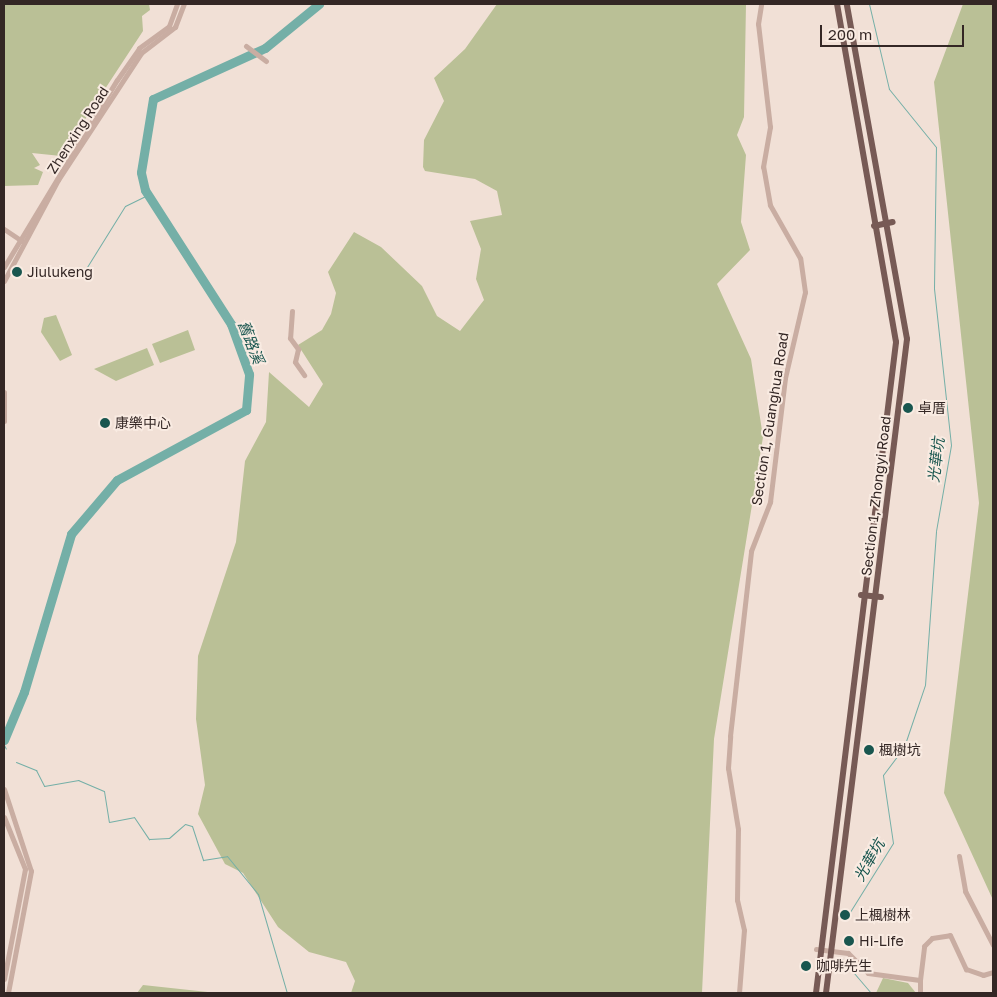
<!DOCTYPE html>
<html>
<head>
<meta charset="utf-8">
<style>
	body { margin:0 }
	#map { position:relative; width:997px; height:997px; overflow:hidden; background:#f1e0d6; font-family:"Golos Text","Noto Sans TC",sans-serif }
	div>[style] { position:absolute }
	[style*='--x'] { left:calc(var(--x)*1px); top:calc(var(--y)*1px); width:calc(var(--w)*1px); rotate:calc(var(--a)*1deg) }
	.green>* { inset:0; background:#bac096 }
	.stream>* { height:1px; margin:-0.5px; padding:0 0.5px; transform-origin:0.5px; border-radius:0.5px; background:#74afa7 }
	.river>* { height:9px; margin:-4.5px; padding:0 4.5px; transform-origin:4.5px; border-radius:4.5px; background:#74afa7 }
	.minor>* { height:5px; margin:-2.5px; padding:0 2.5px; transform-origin:2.5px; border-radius:2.5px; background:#c9ada2 }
	.major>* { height:6px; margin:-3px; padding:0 3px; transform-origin:3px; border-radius:3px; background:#775a55 }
	.dots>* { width:14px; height:14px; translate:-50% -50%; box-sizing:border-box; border:2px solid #f9ebe2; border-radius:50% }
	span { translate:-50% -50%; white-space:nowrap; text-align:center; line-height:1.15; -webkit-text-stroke:4px #f9ebe2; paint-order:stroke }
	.street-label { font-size:14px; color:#342725 }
	.poi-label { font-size:14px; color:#342725 }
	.left { translate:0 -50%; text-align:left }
	.water-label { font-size:15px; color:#19564f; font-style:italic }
	.frame { position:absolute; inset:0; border:5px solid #342725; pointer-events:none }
	.scale { position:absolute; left:820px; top:25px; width:144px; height:22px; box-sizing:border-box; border:2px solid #342725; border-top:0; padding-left:6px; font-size:15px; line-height:18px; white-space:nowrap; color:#342725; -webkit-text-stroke:4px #f9ebe2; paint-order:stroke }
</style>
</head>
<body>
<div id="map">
	<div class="green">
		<div style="clip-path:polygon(4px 4px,149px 4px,150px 10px,142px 16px,143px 31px,61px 156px,32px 153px,40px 165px,34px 168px,43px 172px,38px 185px,4px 186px)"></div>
		<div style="clip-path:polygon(497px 4px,746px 4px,744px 117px,737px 135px,746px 155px,741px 222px,750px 250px,717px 284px,751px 359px,763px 437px,714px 739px,702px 993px,351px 993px,355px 981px,346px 962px,309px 952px,278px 927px,243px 873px,225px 864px,198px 814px,205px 785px,196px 719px,198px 656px,236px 542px,245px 461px,266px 422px,269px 372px,309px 407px,323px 384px,298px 345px,322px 330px,331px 314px,336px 293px,328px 272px,354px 232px,381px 247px,422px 286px,437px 316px,460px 331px,484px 300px,476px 279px,481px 249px,470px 221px,502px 215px,497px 191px,475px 179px,425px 171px,423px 167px,424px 140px,444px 101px,434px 78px,465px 49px)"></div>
		<div style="clip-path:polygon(963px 4px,993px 4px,993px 900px,944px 793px,979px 503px,934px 82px)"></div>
		<div style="clip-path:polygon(56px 315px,72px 355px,60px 361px,41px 332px,44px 318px)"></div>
		<div style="clip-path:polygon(188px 330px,195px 350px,160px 363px,152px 344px)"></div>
		<div style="clip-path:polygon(147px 348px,154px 365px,116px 381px,94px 369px)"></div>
		<div style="clip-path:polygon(883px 978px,908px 983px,916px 993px,876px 993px)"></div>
		<div style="clip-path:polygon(143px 985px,217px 993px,137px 993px)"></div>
	</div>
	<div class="stream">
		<div style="--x:63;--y:276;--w:19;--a:-3"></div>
		<div style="--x:82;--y:275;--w:81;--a:-58.1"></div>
		<div style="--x:125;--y:206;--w:25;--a:-26"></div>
		<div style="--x:4;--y:745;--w:4;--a:63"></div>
		<div style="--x:16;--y:762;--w:22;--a:22"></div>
		<div style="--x:36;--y:770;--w:18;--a:63"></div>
		<div style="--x:44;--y:786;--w:35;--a:-10"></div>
		<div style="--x:78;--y:780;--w:28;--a:23"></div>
		<div style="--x:104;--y:791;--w:31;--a:81"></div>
		<div style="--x:109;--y:822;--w:25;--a:-11"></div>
		<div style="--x:134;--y:817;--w:27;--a:56"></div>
		<div style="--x:149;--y:839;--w:20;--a:-3"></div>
		<div style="--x:169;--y:838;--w:21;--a:-41"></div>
		<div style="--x:185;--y:824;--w:7;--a:16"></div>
		<div style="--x:192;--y:826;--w:36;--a:72"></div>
		<div style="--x:203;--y:860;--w:24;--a:-9"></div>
		<div style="--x:227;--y:856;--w:49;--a:50.8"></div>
		<div style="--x:258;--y:894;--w:103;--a:73.7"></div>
		<div style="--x:848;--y:915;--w:85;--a:-58"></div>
		<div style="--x:893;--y:843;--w:69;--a:-98.4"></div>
		<div style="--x:883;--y:775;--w:35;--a:-53"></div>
		<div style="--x:904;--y:747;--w:65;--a:-71.3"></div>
		<div style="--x:925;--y:685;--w:154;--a:-85.9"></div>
		<div style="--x:936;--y:531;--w:87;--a:-80.1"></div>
		<div style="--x:951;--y:445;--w:158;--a:-96.2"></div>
		<div style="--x:934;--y:288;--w:141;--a:-89.2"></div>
		<div style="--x:936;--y:147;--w:75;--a:-129"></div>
		<div style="--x:889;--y:89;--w:87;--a:-103.2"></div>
		<div style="--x:842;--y:959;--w:45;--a:49.5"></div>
	</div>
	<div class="river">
		<div style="--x:4;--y:740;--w:52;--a:-67.4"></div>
		<div style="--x:24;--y:692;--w:165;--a:-73.4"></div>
		<div style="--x:71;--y:534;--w:71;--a:-49.6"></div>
		<div style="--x:117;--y:480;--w:147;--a:-28.5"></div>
		<div style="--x:246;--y:410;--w:36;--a:-85"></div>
		<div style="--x:249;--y:374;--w:53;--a:-109.8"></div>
		<div style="--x:231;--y:324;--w:159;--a:-122.7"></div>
		<div style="--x:145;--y:190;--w:18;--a:-103"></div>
		<div style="--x:141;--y:172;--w:74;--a:-80.7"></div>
		<div style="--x:153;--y:99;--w:123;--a:-24.5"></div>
		<div style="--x:265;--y:48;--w:70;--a:-39.2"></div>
	</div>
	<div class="minor">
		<div style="--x:246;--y:46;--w:25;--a:37"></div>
		<div style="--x:4;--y:229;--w:22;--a:34"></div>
		<div style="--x:4;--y:267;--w:218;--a:-58.9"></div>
		<div style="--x:117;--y:80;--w:39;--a:-55"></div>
		<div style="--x:139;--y:48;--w:37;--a:-36"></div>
		<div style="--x:169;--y:26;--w:23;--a:-70"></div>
		<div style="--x:4;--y:281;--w:115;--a:-61.9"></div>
		<div style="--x:58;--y:180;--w:152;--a:-56.8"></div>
		<div style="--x:141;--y:53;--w:43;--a:-37.4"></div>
		<div style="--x:175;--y:27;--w:25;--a:-69"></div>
		<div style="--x:292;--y:311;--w:27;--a:94"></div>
		<div style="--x:290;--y:338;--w:14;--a:54"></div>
		<div style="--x:298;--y:349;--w:13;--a:103"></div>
		<div style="--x:295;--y:362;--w:16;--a:55"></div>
		<div style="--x:4;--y:392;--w:29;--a:90"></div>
		<div style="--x:4;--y:789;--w:86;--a:71.8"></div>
		<div style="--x:31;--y:871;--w:124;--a:100.7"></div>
		<div style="--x:4;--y:817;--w:56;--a:68"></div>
		<div style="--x:25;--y:869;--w:112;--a:100.8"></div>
		<div style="--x:959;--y:856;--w:36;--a:80"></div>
		<div style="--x:965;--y:891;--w:61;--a:62.6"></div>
		<div style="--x:816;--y:949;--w:32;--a:7"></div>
		<div style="--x:848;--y:953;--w:28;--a:45"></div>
		<div style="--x:868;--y:973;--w:52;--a:7.7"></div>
		<div style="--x:920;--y:980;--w:34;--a:-83"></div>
		<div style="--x:924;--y:946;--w:11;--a:-45"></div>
		<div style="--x:932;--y:938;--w:18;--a:-9"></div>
		<div style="--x:950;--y:935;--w:38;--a:65"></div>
		<div style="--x:966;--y:969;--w:18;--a:19"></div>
		<div style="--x:983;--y:975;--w:10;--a:-17"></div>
		<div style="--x:920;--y:980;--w:13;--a:90"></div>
		<div style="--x:739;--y:993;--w:63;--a:-85.5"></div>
		<div style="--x:744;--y:930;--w:31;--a:-103"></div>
		<div style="--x:737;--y:900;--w:71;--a:-89.2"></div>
		<div style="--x:738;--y:829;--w:62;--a:-99.3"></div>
		<div style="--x:728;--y:768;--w:32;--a:-86"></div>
		<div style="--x:730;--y:736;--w:186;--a:-83.5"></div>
		<div style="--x:751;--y:551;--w:53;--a:-68.8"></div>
		<div style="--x:770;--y:502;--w:125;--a:-83.1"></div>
		<div style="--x:785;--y:378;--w:88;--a:-76.9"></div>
		<div style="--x:805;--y:292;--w:34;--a:-98"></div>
		<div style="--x:800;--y:258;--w:61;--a:-119.5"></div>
		<div style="--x:770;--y:205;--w:39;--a:-100"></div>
		<div style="--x:763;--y:167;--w:41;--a:-80.1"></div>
		<div style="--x:770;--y:127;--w:104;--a:-96.6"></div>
		<div style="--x:758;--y:24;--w:20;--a:-81"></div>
	</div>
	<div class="major">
		<div style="--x:874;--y:226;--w:19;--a:-12"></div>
		<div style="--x:861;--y:595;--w:20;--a:6"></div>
		<div style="--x:816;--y:993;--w:656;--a:-82.99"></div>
		<div style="--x:896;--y:342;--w:343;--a:-99.9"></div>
		<div style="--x:826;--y:993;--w:659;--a:-82.94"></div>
		<div style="--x:907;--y:339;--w:340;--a:-100.2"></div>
	</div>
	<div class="dots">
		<div style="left:17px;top:272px;background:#19564f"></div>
		<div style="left:908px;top:408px;background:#19564f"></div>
		<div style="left:105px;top:423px;background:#19564f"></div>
		<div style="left:869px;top:750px;background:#19564f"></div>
		<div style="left:845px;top:915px;background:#19564f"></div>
		<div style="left:849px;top:941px;background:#19564f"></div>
		<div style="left:806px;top:966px;background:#19564f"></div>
	</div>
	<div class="street-label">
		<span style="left:78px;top:130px;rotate:-57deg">Zhenxing Road</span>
		<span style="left:770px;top:419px;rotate:-81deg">Section 1, Guanghua Road</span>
		<span style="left:876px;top:496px;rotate:-83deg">Section 1, Zhongyi Road</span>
	</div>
	<div class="poi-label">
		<span class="left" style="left:27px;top:272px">Jiulukeng</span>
		<span class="left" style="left:918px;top:408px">卓厝</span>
		<span class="left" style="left:115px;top:423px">康樂中心</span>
		<span class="left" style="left:879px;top:750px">楓樹坑</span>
		<span class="left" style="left:855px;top:915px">上楓樹林</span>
		<span class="left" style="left:859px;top:941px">Hi-Life</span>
		<span class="left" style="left:816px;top:966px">咖啡先生</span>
	</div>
	<div class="water-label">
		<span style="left:251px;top:342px;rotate:69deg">舊路溪</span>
		<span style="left:936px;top:460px;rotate:-83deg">光華坑</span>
		<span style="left:869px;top:860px;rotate:-60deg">光華坑</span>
	</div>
	<div class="frame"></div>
	<div class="scale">200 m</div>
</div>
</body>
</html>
